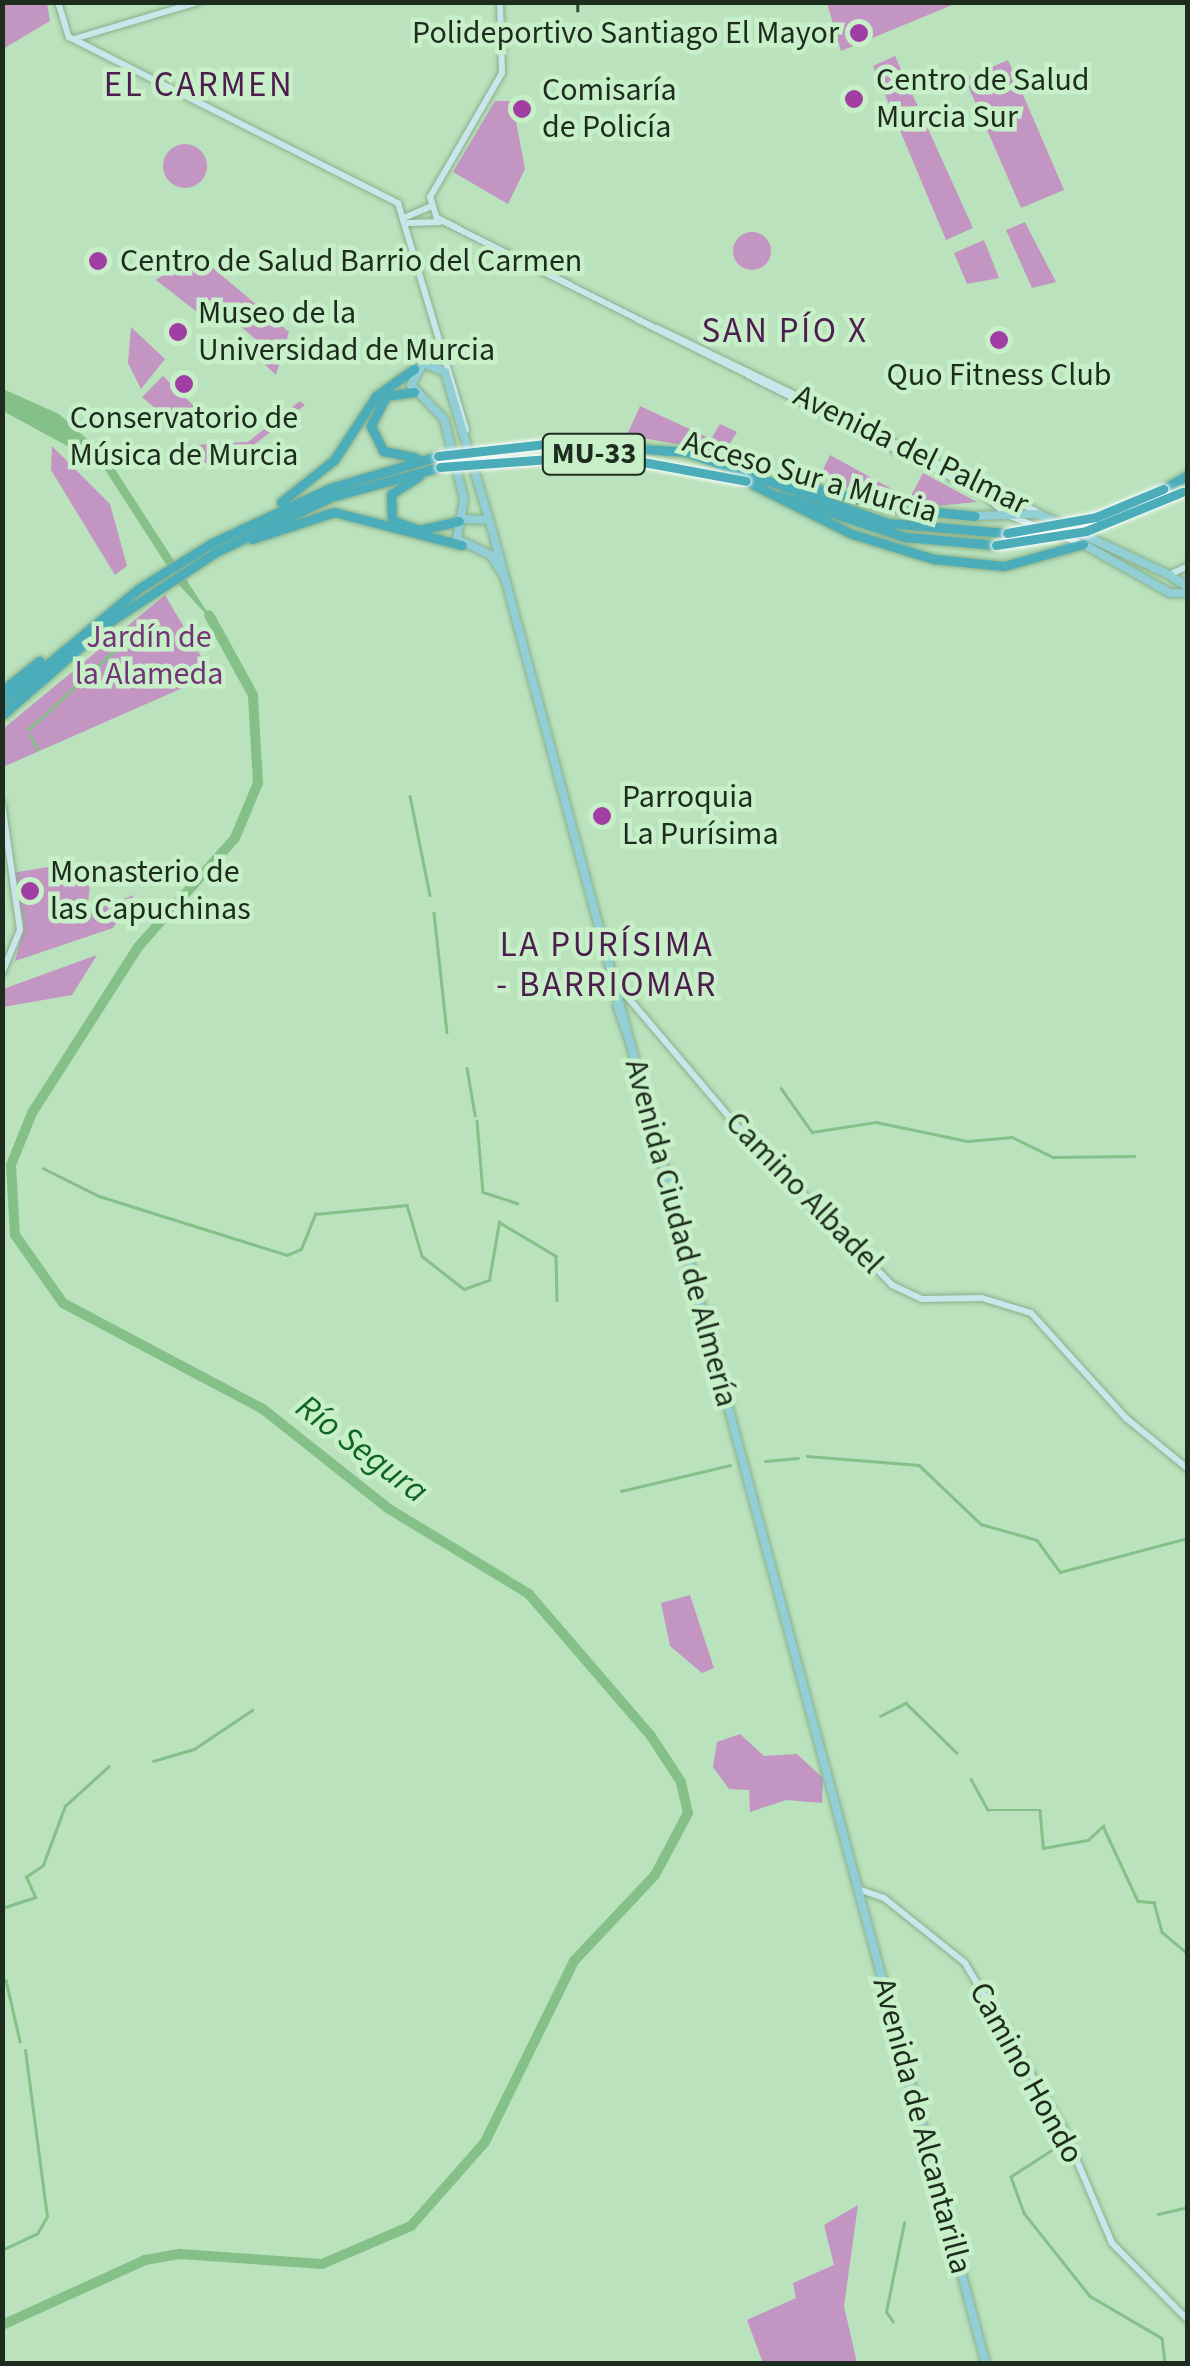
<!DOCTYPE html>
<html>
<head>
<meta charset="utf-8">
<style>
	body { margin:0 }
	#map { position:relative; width:1190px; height:2366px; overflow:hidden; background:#bae2bc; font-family:"Source Sans 3",sans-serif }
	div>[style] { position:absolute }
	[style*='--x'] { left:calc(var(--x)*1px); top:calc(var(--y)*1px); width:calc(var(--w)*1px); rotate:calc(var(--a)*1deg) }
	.green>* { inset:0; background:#c395c3 }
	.round { border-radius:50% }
	.water>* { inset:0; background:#85c089 }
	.stream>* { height:2.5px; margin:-1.25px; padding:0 1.25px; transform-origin:1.25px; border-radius:1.25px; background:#85c089 }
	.river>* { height:10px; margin:-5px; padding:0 5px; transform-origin:5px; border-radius:5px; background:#85c089 }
	.roads { filter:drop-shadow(0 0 2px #88af8a) drop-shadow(0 0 2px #88af8a) }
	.secondary>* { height:6px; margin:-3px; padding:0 3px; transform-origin:3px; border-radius:3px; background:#c9e6ea }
	.primary>* { height:8px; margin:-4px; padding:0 4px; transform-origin:4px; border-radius:4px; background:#92ced5 }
	.highway>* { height:9px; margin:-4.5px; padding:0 4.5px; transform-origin:4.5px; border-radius:4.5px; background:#4aadb9 }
	.rail>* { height:2.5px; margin-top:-1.25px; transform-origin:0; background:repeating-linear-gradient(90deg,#384b39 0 15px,transparent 0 23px) }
	.bridges { filter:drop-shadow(0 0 2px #fff) drop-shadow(0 0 2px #fff) }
	.highway-bridge>* { height:9px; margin:-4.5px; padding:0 4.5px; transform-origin:4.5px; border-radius:4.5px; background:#4aadb9 }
	.dots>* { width:28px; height:28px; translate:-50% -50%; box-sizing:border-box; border:5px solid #c7efc8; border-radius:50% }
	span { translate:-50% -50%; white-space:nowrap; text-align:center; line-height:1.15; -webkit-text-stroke:9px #c7efc8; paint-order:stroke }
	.shield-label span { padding:2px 8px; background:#c7efc8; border:2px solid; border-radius:8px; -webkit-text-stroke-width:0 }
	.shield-label { font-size:30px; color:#1d2c1e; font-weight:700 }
	.poi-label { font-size:32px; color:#1d2c1e }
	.right { translate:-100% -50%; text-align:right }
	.left { translate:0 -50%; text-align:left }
	.street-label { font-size:32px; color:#1d2c1e }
	.park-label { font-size:32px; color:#733376 }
	.neighbourhood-label { font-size:35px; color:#4d1d4f; letter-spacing:2.5px }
	.water-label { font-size:35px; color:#0e6522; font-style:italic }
	.frame { position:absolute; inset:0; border:5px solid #1d2c1e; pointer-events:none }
</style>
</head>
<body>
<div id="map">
	<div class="green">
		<div style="clip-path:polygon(2px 3px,47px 3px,50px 21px,3px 49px)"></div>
		<div style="clip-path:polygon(827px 3px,827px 2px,957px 3px,841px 51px)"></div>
		<div style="clip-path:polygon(895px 56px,973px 228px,946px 240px,873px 66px)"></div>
		<div style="clip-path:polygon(1008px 60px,1064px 190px,1021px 208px,965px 79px)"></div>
		<div style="clip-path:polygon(495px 101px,512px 101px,525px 169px,508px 204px,453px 172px)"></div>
		<div class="round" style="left:163px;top:144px;width:44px;height:44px"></div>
		<div style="clip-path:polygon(1025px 222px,1030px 232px,1056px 282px,1032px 288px,1006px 230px)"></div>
		<div class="round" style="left:733px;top:232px;width:38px;height:38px"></div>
		<div style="clip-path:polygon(984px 240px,999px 278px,967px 284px,954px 253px)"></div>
		<div style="clip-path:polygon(195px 253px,289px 332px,276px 375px,259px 359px,266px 348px,209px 300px,197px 312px,156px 280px)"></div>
		<div style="clip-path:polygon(131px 327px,165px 359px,141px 389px,128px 363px)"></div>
		<div style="clip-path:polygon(163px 376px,197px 409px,182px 431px,142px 397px)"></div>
		<div style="clip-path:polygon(300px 401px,305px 405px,242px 454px,209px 465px,178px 446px,248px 442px)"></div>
		<div style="clip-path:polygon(640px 406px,711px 439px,720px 424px,737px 432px,724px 453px,627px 435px)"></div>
		<div style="clip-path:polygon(52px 446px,110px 504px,127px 566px,115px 575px,51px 470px)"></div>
		<div style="clip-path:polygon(830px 455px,899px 493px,911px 496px,923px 473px,977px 502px,927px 507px,865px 494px,819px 478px)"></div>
		<div style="clip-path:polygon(165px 595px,212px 675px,3px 767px,3px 729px)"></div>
		<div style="clip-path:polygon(54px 866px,92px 866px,87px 913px,134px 895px,113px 928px,15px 961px,24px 925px,12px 873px)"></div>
		<div style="clip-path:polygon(97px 955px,72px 995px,3px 1007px,3px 989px)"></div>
		<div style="clip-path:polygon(690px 1595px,714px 1668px,702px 1673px,670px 1646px,661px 1603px)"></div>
		<div style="clip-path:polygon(740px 1734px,764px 1756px,797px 1754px,823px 1778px,822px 1803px,786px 1800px,750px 1812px,749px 1790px,729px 1789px,713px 1767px,717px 1742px)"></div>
		<div style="clip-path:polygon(858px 2205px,844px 2306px,857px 2363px,763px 2363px,747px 2320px,796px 2298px,793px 2283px,834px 2265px,824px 2225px)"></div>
	</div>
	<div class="water">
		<div style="clip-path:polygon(3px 389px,59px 414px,107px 457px,215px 624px,180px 586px,102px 465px,3px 411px)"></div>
	</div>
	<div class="stream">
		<div style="--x:28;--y:730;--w:148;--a:-42.5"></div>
		<div style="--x:31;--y:735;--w:16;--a:68"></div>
		<div style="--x:410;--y:796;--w:101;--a:78.6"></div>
		<div style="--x:434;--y:913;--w:120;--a:83.8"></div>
		<div style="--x:467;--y:1068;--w:48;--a:80.3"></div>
		<div style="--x:781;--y:1088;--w:54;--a:54.8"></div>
		<div style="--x:812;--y:1132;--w:65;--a:-8.9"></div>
		<div style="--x:876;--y:1122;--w:94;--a:11.7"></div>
		<div style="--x:968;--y:1141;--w:44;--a:-5.2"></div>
		<div style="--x:1012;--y:1137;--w:46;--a:26"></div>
		<div style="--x:1053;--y:1157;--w:81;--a:-0.7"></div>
		<div style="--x:477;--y:1121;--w:71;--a:85.2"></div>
		<div style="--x:483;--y:1192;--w:36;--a:18"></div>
		<div style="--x:43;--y:1168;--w:63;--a:26.6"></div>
		<div style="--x:99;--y:1196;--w:197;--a:17.4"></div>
		<div style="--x:287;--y:1255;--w:15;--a:-23"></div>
		<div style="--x:301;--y:1249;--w:38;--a:-68"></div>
		<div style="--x:315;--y:1214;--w:92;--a:-5.6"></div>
		<div style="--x:407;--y:1205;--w:53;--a:73.6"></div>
		<div style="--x:422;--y:1256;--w:53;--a:38.2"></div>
		<div style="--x:464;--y:1289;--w:27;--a:-20"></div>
		<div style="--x:489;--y:1280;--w:59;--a:-80.2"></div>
		<div style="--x:499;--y:1222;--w:66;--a:30.8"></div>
		<div style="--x:556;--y:1256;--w:44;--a:88.7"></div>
		<div style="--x:807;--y:1456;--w:112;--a:4.6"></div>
		<div style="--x:919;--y:1465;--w:86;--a:43.6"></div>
		<div style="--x:981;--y:1524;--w:58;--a:15.9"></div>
		<div style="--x:1037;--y:1540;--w:39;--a:54"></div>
		<div style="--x:1060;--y:1572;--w:132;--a:-14.9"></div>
		<div style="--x:765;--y:1461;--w:33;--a:-5"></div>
		<div style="--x:621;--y:1491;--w:112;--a:-13.4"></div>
		<div style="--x:880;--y:1716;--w:29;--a:-27"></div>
		<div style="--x:906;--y:1703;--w:71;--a:44.4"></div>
		<div style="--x:153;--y:1761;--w:43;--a:-16.3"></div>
		<div style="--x:194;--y:1749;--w:70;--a:-33.9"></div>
		<div style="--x:971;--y:1779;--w:35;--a:61"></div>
		<div style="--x:988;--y:1810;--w:52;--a:0"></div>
		<div style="--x:1040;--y:1810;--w:38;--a:85"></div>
		<div style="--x:1043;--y:1848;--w:46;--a:-10.1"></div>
		<div style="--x:1088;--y:1840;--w:21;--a:-43"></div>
		<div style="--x:1103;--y:1826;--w:83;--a:65"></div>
		<div style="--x:1138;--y:1901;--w:16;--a:4"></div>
		<div style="--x:1154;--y:1902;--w:31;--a:75"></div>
		<div style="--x:1162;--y:1932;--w:34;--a:40"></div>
		<div style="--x:2;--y:1908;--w:35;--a:-18"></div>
		<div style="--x:35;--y:1897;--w:22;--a:-114"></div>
		<div style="--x:26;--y:1877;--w:21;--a:-35"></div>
		<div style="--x:43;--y:1865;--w:63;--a:-69.6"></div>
		<div style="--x:65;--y:1806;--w:59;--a:-42.3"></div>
		<div style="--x:6;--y:1980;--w:63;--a:77.1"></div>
		<div style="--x:1065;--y:2142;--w:64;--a:147.1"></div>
		<div style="--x:1011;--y:2177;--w:38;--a:70"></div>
		<div style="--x:1024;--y:2213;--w:106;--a:51.5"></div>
		<div style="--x:1090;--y:2296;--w:83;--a:30.3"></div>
		<div style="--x:1162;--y:2338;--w:26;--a:83"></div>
		<div style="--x:1158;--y:2214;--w:31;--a:-13"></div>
		<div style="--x:2;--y:2250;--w:38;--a:-25"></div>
		<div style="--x:37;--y:2234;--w:20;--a:-60"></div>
		<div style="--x:47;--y:2217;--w:168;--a:-97.5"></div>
		<div style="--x:893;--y:2322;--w:12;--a:-125"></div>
		<div style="--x:886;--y:2312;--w:91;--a:-78.6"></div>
	</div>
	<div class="river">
		<div style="--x:2;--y:2325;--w:157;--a:-24.4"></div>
		<div style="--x:145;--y:2260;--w:36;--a:-10"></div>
		<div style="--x:180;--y:2254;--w:142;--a:4"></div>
		<div style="--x:322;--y:2264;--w:97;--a:-23.1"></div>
		<div style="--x:411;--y:2226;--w:112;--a:-48.6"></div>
		<div style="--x:485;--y:2142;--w:202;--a:-63.8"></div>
		<div style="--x:574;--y:1961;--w:118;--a:-46.7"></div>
		<div style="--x:655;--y:1875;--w:70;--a:-62"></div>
		<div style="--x:688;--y:1813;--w:32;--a:-103"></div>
		<div style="--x:681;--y:1782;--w:55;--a:-123.1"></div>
		<div style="--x:651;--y:1736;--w:187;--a:-130.7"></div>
		<div style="--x:529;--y:1594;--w:164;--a:-148.7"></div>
		<div style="--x:389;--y:1509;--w:161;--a:-141.6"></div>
		<div style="--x:263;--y:1409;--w:226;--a:-152.1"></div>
		<div style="--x:63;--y:1303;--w:83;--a:-125.2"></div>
		<div style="--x:15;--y:1235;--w:70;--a:-93.3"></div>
		<div style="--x:11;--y:1165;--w:56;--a:-68"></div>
		<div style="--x:32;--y:1113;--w:197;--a:-57.4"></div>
		<div style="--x:138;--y:947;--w:146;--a:-48.3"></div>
		<div style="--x:235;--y:838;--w:60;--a:-67.3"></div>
		<div style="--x:258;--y:783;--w:88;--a:-93.3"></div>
		<div style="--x:253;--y:695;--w:91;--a:-118.8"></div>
	</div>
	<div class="roads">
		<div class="secondary">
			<div style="--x:58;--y:2;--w:37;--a:73"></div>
			<div style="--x:69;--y:37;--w:369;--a:26.8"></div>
			<div style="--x:398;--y:203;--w:237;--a:73.3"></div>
			<div style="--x:500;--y:2;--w:71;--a:88.4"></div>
			<div style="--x:502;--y:73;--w:143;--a:120.1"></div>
			<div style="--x:430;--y:197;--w:22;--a:72"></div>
			<div style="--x:437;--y:218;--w:610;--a:26.77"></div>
			<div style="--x:982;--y:493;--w:33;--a:41"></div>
			<div style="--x:1007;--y:515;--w:80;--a:21.1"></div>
			<div style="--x:74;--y:39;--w:129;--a:-16.6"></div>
			<div style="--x:406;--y:217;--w:26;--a:-23"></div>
			<div style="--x:409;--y:223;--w:31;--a:-2"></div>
			<div style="--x:657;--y:328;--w:422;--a:25.8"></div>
			<div style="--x:430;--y:362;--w:18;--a:-52"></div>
			<div style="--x:1171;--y:574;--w:19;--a:-25"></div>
			<div style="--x:2;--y:803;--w:128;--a:81.9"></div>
			<div style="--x:20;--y:930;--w:47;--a:112.7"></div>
			<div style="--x:614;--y:981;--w:190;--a:49.7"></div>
			<div style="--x:737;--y:1126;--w:222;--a:45.7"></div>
			<div style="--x:892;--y:1285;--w:33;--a:25"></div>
			<div style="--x:922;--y:1299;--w:60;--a:-1"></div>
			<div style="--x:982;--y:1298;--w:51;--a:17"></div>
			<div style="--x:1031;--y:1313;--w:142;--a:47.9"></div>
			<div style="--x:1126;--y:1418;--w:80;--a:39.4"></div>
			<div style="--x:858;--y:1889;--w:28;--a:19"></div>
			<div style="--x:884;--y:1898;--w:104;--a:38.7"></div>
			<div style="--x:965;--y:1963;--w:192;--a:59.3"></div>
			<div style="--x:1063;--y:2128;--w:125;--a:66.9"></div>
			<div style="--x:1112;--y:2243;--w:108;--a:45.4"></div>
		</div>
		<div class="primary">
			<div style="--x:975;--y:516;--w:64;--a:-1.8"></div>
			<div style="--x:1039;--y:514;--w:145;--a:25"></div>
			<div style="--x:461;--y:519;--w:27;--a:2"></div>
			<div style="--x:1083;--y:544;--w:100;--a:29.4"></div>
			<div style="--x:1170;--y:593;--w:18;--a:0"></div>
			<div style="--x:1169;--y:575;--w:22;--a:32"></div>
			<div style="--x:504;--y:576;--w:25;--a:-122"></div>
			<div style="--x:491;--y:555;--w:38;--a:-155"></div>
			<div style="--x:457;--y:539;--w:41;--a:-80.1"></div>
			<div style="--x:464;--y:499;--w:82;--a:-104"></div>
			<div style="--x:444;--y:419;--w:47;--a:-134.1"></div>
			<div style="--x:411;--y:385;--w:25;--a:-61"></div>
			<div style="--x:423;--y:363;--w:24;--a:22"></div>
			<div style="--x:445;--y:372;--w:161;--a:73.4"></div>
			<div style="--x:491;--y:526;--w:1903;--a:74.93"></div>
			<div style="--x:617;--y:1005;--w:34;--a:71"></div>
		</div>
		<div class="highway">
			<div style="--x:414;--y:392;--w:28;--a:172"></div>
			<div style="--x:386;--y:396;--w:34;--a:117"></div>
			<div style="--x:371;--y:426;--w:28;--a:64"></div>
			<div style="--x:383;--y:451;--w:33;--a:11"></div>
			<div style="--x:554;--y:443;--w:132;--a:3.9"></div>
			<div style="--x:686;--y:452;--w:214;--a:19.4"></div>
			<div style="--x:888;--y:523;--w:119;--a:4.8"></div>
			<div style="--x:419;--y:476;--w:33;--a:147"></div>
			<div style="--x:391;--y:494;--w:26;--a:88"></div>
			<div style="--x:392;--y:520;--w:29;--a:20"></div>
			<div style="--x:419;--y:530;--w:41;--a:-12.7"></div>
			<div style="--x:746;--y:481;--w:119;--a:26.6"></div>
			<div style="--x:852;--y:534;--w:86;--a:17"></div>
			<div style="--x:934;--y:559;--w:70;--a:5.7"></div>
			<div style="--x:1004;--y:566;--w:82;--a:-15.6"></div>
			<div style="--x:788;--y:481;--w:103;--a:14.6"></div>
			<div style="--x:888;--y:507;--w:87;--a:5.9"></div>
			<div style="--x:1163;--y:489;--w:29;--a:-29"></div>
			<div style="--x:781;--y:496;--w:131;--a:18.3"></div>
			<div style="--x:905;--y:537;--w:91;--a:5"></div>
			<div style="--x:281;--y:502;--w:68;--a:-38.4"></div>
			<div style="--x:334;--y:460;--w:77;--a:-56.7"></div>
			<div style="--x:376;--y:396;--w:47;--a:-35.4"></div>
			<div style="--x:252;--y:539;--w:86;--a:-18.2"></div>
			<div style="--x:334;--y:512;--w:132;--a:14.5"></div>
			<div style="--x:2;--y:691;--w:48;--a:-39"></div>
			<div style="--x:2;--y:702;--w:177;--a:-39.7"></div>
			<div style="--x:138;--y:589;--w:87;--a:-31.9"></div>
			<div style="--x:212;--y:543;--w:130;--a:-25"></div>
			<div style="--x:330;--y:488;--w:113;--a:-16.5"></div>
			<div style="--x:2;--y:715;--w:140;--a:-41"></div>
			<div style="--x:108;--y:623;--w:129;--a:-33.3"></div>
			<div style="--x:216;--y:552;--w:127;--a:-25.6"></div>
			<div style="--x:331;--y:497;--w:113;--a:-15.4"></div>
		</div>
	</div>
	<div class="rail">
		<div style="--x:578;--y:2;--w:10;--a:90"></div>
	</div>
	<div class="bridges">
		<div class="highway-bridge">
			<div style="--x:438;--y:456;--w:117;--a:-6.4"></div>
			<div style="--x:440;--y:467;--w:165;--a:-4.2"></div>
			<div style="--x:605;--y:455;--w:143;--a:10.4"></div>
			<div style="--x:1007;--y:533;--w:90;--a:-10.2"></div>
			<div style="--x:1096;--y:517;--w:73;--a:-22.7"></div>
			<div style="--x:996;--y:545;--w:91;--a:-8.8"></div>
			<div style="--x:1086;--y:531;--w:104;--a:-22.1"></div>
		</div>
	</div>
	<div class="dots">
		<div style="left:859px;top:33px;background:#a03ea4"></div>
		<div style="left:854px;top:99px;background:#a03ea4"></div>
		<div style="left:522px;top:109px;background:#a03ea4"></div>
		<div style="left:98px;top:261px;background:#a03ea4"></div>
		<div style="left:178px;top:332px;background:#a03ea4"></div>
		<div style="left:999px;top:340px;background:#a03ea4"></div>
		<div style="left:184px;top:384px;background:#a03ea4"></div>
		<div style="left:602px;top:816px;background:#a03ea4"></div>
		<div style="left:30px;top:891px;background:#a03ea4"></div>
	</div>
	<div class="shield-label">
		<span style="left:594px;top:454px">MU-33</span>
	</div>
	<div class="poi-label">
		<span class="right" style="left:839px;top:33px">Polideportivo Santiago El Mayor</span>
		<span class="left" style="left:876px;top:99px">Centro de Salud<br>Murcia Sur</span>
		<span class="left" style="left:542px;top:109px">Comisaría<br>de Policía</span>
		<span class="left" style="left:120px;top:261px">Centro de Salud Barrio del Carmen</span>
		<span class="left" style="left:198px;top:332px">Museo de la<br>Universidad de Murcia</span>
		<span style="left:999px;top:375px">Quo Fitness Club</span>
		<span style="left:184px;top:437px">Conservatorio de<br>Música de Murcia</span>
		<span class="left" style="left:622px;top:816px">Parroquia<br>La Purísima</span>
		<span class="left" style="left:50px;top:891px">Monasterio de<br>las Capuchinas</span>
	</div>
	<div class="street-label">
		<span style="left:911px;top:450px;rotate:26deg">Avenida del Palmar</span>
		<span style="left:810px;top:477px;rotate:16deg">Acceso Sur a Murcia</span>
		<span style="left:804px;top:1193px;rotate:46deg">Camino Albadel</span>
		<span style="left:681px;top:1233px;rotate:75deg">Avenida Ciudad de Almería</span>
		<span style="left:1026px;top:2073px;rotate:61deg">Camino Hondo</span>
		<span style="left:922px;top:2126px;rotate:75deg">Avenida de Alcantarilla</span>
	</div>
	<div class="park-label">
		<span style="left:149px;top:656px">Jardín de<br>la Alameda</span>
	</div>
	<div class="neighbourhood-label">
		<span style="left:199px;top:85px">EL CARMEN</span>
		<span style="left:785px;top:331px">SAN PÍO X</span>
		<span style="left:607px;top:965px">LA PURÍSIMA<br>- BARRIOMAR</span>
	</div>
	<div class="water-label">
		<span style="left:362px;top:1449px;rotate:37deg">Río Segura</span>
	</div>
	<div class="frame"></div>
</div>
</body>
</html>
